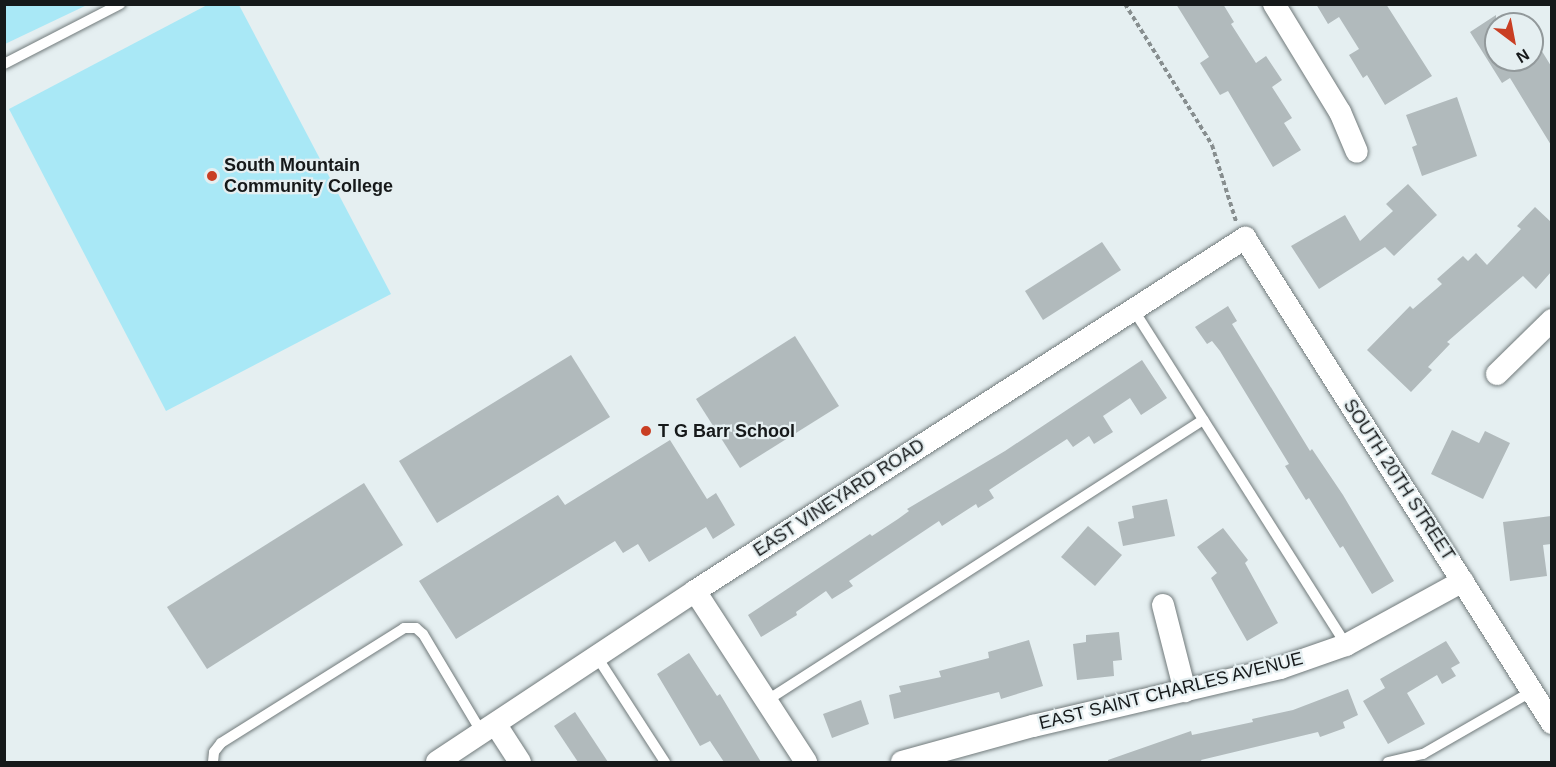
<!DOCTYPE html>
<html>
<head>
<meta charset="utf-8">
<style>
	body { margin:0 }
	#map { position:relative; width:1556px; height:767px; overflow:hidden; background:#e5eff1; font-family:Helvetica,sans-serif }
	div>[style] { position:absolute }
	[style*='--x'] { left:calc(var(--x)*1px); top:calc(var(--y)*1px); width:calc(var(--w)*1px); rotate:calc(var(--a)*1deg) }
	.green>* { inset:0; background:#a9e8f6 }
	.building>* { inset:0; background:#b1babc }
	.path>* { height:4px; margin-top:-2px; transform-origin:0; background:repeating-linear-gradient(90deg,#878e8f 0 4.5px,transparent 0 7.5px) }
	.roads { filter:drop-shadow(0 0 2px #717a7b) drop-shadow(0 0 2px #717a7b) }
	.lane>* { height:10px; margin:-5px; padding:0 5px; transform-origin:5px; border-radius:5px; background:#fff }
	.street>* { height:22px; margin:-11px; padding:0 11px; transform-origin:11px; border-radius:11px; background:#fff }
	.dots>* { width:16px; height:16px; translate:-50% -50%; box-sizing:border-box; border:3px solid #e5eff1; border-radius:50% }
	span { translate:-50% -50%; white-space:nowrap; text-align:center; line-height:1.15; -webkit-text-stroke:4.5px #e5eff1; paint-order:stroke }
	.poi-label { font-size:18px; color:#16191a; font-weight:700 }
	.left { translate:0 -50%; text-align:left }
	.street-label { font-size:18px; color:#16191a }
	.frame { position:absolute; inset:0; border:6px solid #16191a; pointer-events:none }
	.north { position:absolute; left:1484px; top:12px; width:60px; height:60px; box-sizing:border-box; background:#e5eff1; border:2px solid #92999b; border-radius:50%; rotate:148deg; font-size:16px; font-weight:700; line-height:24px; text-align:center; color:#16191a }
	.north::after { content:''; display:block; margin:auto; width:21px; height:27px; background:#c93e23; clip-path:polygon(50% 0,100% 100%,50% 72%,0 100%) }
</style>
</head>
<body>
<div id="map">
	<div class="green">
		<div style="clip-path:polygon(5px 4px,87px 4px,87px 5px,5px 44px)"></div>
		<div style="clip-path:polygon(209px 4px,239px 5px,391px 294px,166px 411px,9px 109px)"></div>
	</div>
	<div class="building">
		<div style="clip-path:polygon(1176px 4px,1223px 4px,1234px 22px,1231px 24px,1256px 63px,1266px 56px,1282px 80px,1272px 87px,1292px 118px,1284px 123px,1301px 150px,1273px 167px,1228px 91px,1220px 95px,1200px 63px,1209px 57px)"></div>
		<div style="clip-path:polygon(1316px 4px,1386px 4px,1432px 76px,1385px 105px,1367px 75px,1363px 78px,1349px 55px,1359px 49px,1339px 17px,1328px 24px)"></div>
		<div style="clip-path:polygon(1496px 15px,1496px 60px,1532px 60px,1532px 35px,1551px 66px,1551px 145px,1510px 78px,1502px 83px,1470px 32px)"></div>
		<div style="clip-path:polygon(1457px 97px,1477px 156px,1422px 176px,1412px 147px,1417px 145px,1406px 115px)"></div>
		<div style="clip-path:polygon(1408px 184px,1437px 215px,1394px 256px,1385px 247px,1319px 289px,1291px 246px,1345px 215px,1360px 241px,1393px 211px,1386px 204px)"></div>
		<div style="clip-path:polygon(1535px 207px,1551px 222px,1551px 272px,1536px 289px,1523px 276px,1447px 342px,1450px 344px,1428px 367px,1432px 370px,1411px 392px,1367px 350px,1410px 306px,1413px 309px,1442px 284px,1437px 279px,1463px 256px,1468px 261px,1476px 253px,1487px 265px,1521px 229px,1517px 226px)"></div>
		<div style="clip-path:polygon(1102px 242px,1121px 270px,1043px 320px,1025px 291px)"></div>
		<div style="clip-path:polygon(1228px 306px,1237px 321px,1232px 324px,1310px 451px,1312px 449px,1343px 495px,1394px 581px,1372px 594px,1343px 546px,1340px 548px,1309px 498px,1306px 500px,1285px 466px,1289px 464px,1220px 351px,1212px 341px,1207px 344px,1195px 327px)"></div>
		<div style="clip-path:polygon(795px 336px,839px 406px,740px 468px,696px 399px)"></div>
		<div style="clip-path:polygon(571px 355px,610px 417px,437px 523px,399px 461px)"></div>
		<div style="clip-path:polygon(1142px 360px,1167px 398px,1141px 415px,1130px 398px,1103px 416px,1113px 432px,1094px 444px,1089px 436px,1073px 447px,1067px 439px,989px 490px,994px 498px,978px 508px,976px 504px,942px 526px,939px 521px,849px 581px,853px 586px,832px 599px,826px 591px,796px 612px,797px 615px,761px 637px,748px 615px,870px 534px,872px 536px,898px 519px,909px 511px,907px 509px,1005px 451px)"></div>
		<div style="clip-path:polygon(1452px 430px,1479px 443px,1485px 431px,1510px 443px,1483px 499px,1431px 474px)"></div>
		<div style="clip-path:polygon(670px 440px,707px 499px,716px 493px,735px 525px,713px 539px,706px 527px,649px 562px,638px 544px,623px 553px,615px 541px,456px 639px,419px 581px,558px 495px,565px 505px)"></div>
		<div style="clip-path:polygon(364px 483px,403px 545px,207px 669px,167px 607px)"></div>
		<div style="clip-path:polygon(1167px 499px,1175px 536px,1123px 546px,1118px 522px,1134px 518px,1132px 506px)"></div>
		<div style="clip-path:polygon(1551px 516px,1551px 544px,1543px 545px,1547px 576px,1510px 581px,1503px 522px)"></div>
		<div style="clip-path:polygon(1088px 526px,1122px 555px,1095px 586px,1061px 557px)"></div>
		<div style="clip-path:polygon(1223px 528px,1248px 560px,1245px 563px,1278px 623px,1247px 641px,1211px 578px,1217px 573px,1197px 547px)"></div>
		<div style="clip-path:polygon(1119px 632px,1122px 660px,1113px 661px,1114px 676px,1077px 680px,1073px 644px,1086px 642px,1086px 635px)"></div>
		<div style="clip-path:polygon(1029px 640px,1043px 686px,1001px 699px,999px 692px,894px 719px,889px 695px,901px 692px,899px 686px,941px 677px,939px 671px,989px 658px,988px 652px)"></div>
		<div style="clip-path:polygon(1446px 641px,1460px 663px,1451px 668px,1456px 676px,1442px 684px,1437px 675px,1407px 693px,1425px 724px,1388px 744px,1363px 701px,1385px 688px,1380px 679px)"></div>
		<div style="clip-path:polygon(689px 653px,717px 696px,720px 694px,761px 762px,724px 762px,710px 741px,700px 746px,657px 674px)"></div>
		<div style="clip-path:polygon(1348px 689px,1358px 715px,1343px 722px,1345px 728px,1320px 737px,1318px 732px,1201px 760px,1202px 762px,1108px 762px,1108px 760px,1191px 731px,1192px 735px,1253px 722px,1252px 719px,1293px 710px)"></div>
		<div style="clip-path:polygon(861px 700px,869px 724px,832px 738px,823px 714px)"></div>
		<div style="clip-path:polygon(575px 712px,608px 762px,578px 762px,554px 726px)"></div>
	</div>
	<div class="path">
		<div style="--x:1125;--y:4;--w:166;--a:58.3"></div>
		<div style="--x:1212;--y:145;--w:80;--a:72.5"></div>
	</div>
	<div class="roads">
		<div class="lane">
			<div style="--x:4;--y:64;--w:131;--a:-27.3"></div>
			<div style="--x:1133;--y:309;--w:398;--a:57.6"></div>
			<div style="--x:597;--y:657;--w:125;--a:57.1"></div>
			<div style="--x:766;--y:701;--w:520;--a:-32.74"></div>
			<div style="--x:213;--y:762;--w:10;--a:-84"></div>
			<div style="--x:214;--y:752;--w:11;--a:-52"></div>
			<div style="--x:221;--y:743;--w:216;--a:-32.1"></div>
			<div style="--x:404;--y:628;--w:12;--a:0"></div>
			<div style="--x:416;--y:628;--w:9;--a:41"></div>
			<div style="--x:423;--y:634;--w:115;--a:59.2"></div>
			<div style="--x:1388;--y:762;--w:36;--a:-13"></div>
			<div style="--x:1423;--y:754;--w:125;--a:-29.9"></div>
		</div>
		<div class="street">
			<div style="--x:1274;--y:4;--w:127;--a:58.6"></div>
			<div style="--x:1340;--y:112;--w:43;--a:67"></div>
			<div style="--x:1497;--y:374;--w:77;--a:-44.5"></div>
			<div style="--x:695;--y:591;--w:204;--a:57"></div>
			<div style="--x:1163;--y:605;--w:89;--a:75.7"></div>
			<div style="--x:496;--y:725;--w:44;--a:57"></div>
			<div style="--x:437;--y:762;--w:310;--a:-33.5"></div>
			<div style="--x:695;--y:591;--w:654;--a:-32.69"></div>
			<div style="--x:1245;--y:238;--w:574;--a:57.67"></div>
			<div style="--x:902;--y:762;--w:136;--a:-15.4"></div>
			<div style="--x:1033;--y:726;--w:254;--a:-13.2"></div>
			<div style="--x:1280;--y:668;--w:70;--a:-19.2"></div>
			<div style="--x:1346;--y:645;--w:133;--a:-28.7"></div>
		</div>
	</div>
	<div class="dots">
		<div style="left:212px;top:176px;background:#c93e23"></div>
		<div style="left:646px;top:431px;background:#c93e23"></div>
	</div>
	<div class="poi-label">
		<span class="left" style="left:224px;top:176px">South Mountain<br>Community College</span>
		<span class="left" style="left:658px;top:431px">T G Barr School</span>
	</div>
	<div class="street-label">
		<span style="left:1399px;top:480px;rotate:57deg">SOUTH 20TH STREET</span>
		<span style="left:839px;top:498px;rotate:-33deg">EAST VINEYARD ROAD</span>
		<span style="left:1171px;top:691px;rotate:-14deg">EAST SAINT CHARLES AVENUE</span>
	</div>
	<div class="frame"></div>
	<div class="north">N</div>
</div>
</body>
</html>
